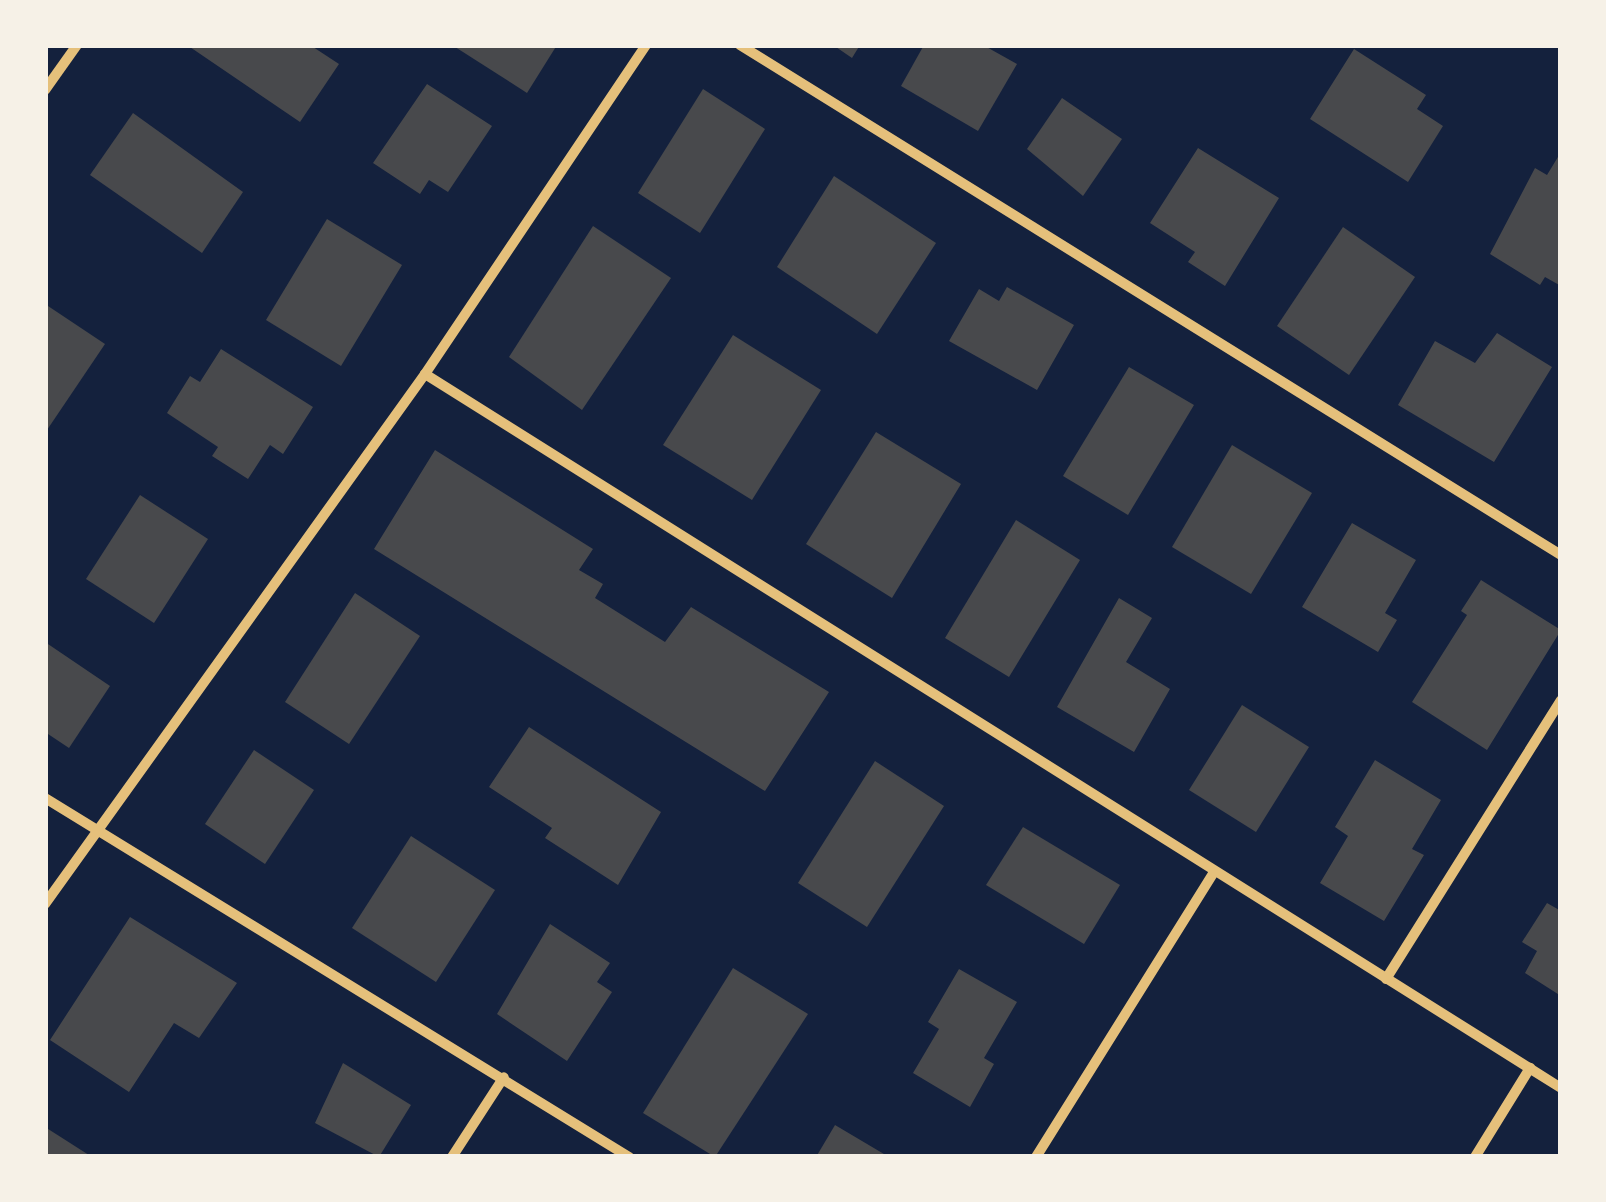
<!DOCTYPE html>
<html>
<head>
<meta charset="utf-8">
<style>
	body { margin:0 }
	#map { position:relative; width:1606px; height:1202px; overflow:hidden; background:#14213d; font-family:Literata,serif }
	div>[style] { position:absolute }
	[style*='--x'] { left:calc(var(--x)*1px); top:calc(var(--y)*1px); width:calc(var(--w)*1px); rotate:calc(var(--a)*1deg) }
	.building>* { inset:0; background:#48494c }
	.minor>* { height:10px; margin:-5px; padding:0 5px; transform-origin:5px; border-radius:5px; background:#e5c07b }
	span { translate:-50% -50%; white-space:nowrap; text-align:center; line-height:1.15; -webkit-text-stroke:10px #f6f1e7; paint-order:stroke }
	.frame { position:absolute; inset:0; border:48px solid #f6f1e7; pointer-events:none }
</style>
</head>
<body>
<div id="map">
	<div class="building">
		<div style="clip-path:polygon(187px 45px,310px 45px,339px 64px,300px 122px)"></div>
		<div style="clip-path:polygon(452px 45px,557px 45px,527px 93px)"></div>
		<div style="clip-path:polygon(833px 45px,860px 45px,852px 58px)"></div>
		<div style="clip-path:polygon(924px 45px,983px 45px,1017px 64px,978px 131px,901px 86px)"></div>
		<div style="clip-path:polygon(1354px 49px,1426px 95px,1417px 109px,1443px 126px,1408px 182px,1310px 119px)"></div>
		<div style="clip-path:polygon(427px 84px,492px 126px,448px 192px,429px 180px,420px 194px,373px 163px)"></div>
		<div style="clip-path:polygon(703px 89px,765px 129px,700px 233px,638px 193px)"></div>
		<div style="clip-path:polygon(1062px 98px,1122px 139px,1083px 196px,1027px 149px)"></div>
		<div style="clip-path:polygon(133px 113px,243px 192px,202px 253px,90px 175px)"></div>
		<div style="clip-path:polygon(1198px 148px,1279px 198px,1225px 286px,1188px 262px,1195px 252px,1150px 223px)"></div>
		<div style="clip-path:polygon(1561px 152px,1561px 286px,1545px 277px,1540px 285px,1490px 254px,1535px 168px,1547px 175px)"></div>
		<div style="clip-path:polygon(834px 176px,936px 243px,877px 334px,777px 267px)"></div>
		<div style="clip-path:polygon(327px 219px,402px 265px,341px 366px,266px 320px)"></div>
		<div style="clip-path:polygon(593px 226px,671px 278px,582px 410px,509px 357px)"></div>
		<div style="clip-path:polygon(1343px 227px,1415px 277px,1349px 375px,1277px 326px)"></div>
		<div style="clip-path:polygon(1007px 287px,1074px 325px,1037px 390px,949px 341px,979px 289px,999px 301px)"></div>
		<div style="clip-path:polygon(45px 304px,105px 344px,47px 430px,45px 429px)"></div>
		<div style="clip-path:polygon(1497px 333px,1552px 367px,1494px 462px,1398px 405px,1435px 341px,1475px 363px)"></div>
		<div style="clip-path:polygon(733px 335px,821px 390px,752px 500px,663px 445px)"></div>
		<div style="clip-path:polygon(221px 349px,313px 407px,283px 454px,270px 445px,248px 479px,212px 456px,218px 447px,167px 413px,190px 376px,200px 382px)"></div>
		<div style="clip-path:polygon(1129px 367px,1194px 405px,1128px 515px,1063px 476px)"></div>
		<div style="clip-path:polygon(876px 432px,961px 484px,892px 598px,806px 544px)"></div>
		<div style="clip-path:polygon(1232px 445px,1312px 493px,1251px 594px,1172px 547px)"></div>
		<div style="clip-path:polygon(435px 450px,593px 549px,579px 570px,603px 584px,595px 598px,665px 642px,691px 607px,829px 692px,765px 791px,374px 549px)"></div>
		<div style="clip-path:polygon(140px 495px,208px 539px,154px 623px,86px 579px)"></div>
		<div style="clip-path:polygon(1016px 520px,1080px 560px,1009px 677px,945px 638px)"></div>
		<div style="clip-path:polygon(1352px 523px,1416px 560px,1385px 613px,1397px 620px,1378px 652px,1302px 607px)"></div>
		<div style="clip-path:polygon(1481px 580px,1561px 630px,1487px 750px,1412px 702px,1467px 615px,1461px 611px)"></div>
		<div style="clip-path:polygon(355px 593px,420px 636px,349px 744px,285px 702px)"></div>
		<div style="clip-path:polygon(1119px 598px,1152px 618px,1126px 662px,1170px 689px,1134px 752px,1057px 707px)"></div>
		<div style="clip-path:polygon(45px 642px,110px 686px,69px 748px,45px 732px)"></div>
		<div style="clip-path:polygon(1242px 705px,1309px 747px,1256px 832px,1189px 790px)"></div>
		<div style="clip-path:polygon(529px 727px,661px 812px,618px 885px,545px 838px,552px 828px,489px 787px)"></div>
		<div style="clip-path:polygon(254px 750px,314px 790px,265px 864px,205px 824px)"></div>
		<div style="clip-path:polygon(1375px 760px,1441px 800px,1412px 849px,1424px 855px,1384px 921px,1320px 883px,1348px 836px,1335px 827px)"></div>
		<div style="clip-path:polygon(875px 761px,944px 806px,867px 927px,798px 883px)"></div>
		<div style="clip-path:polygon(1023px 827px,1120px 885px,1084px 944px,986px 885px)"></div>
		<div style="clip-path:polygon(411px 836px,495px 890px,436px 982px,352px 928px)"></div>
		<div style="clip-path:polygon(1547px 903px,1561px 911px,1561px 996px,1525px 973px,1537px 951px,1522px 942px)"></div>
		<div style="clip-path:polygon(130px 917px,237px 983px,199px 1038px,174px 1023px,129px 1092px,50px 1040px)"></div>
		<div style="clip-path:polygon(550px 924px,610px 963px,597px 982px,612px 992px,567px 1061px,497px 1014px)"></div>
		<div style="clip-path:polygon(733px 968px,808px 1014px,715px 1157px,643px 1113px)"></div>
		<div style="clip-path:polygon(959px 969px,1017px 1002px,984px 1058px,994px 1064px,970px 1107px,913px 1073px,939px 1029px,928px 1022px)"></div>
		<div style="clip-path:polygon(343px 1063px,411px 1105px,379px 1157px,315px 1123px)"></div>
		<div style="clip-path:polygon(835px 1125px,889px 1157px,816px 1157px)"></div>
		<div style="clip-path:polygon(45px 1127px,92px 1157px,45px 1157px)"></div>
	</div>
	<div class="minor">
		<div style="--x:740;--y:45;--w:967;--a:31.85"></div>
		<div style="--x:45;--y:90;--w:55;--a:-54.6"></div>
		<div style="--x:425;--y:374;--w:1342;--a:32.15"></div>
		<div style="--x:45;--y:798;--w:686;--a:31.58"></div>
		<div style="--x:45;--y:904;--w:652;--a:-54.36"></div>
		<div style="--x:425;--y:374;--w:396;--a:-56.1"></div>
		<div style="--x:1386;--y:979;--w:329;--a:-57.9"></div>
		<div style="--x:452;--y:1157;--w:95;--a:-57"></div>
		<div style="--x:1036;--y:1157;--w:337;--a:-58"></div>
		<div style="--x:1475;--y:1157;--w:105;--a:-58.3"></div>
	</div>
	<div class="frame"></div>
</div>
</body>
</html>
